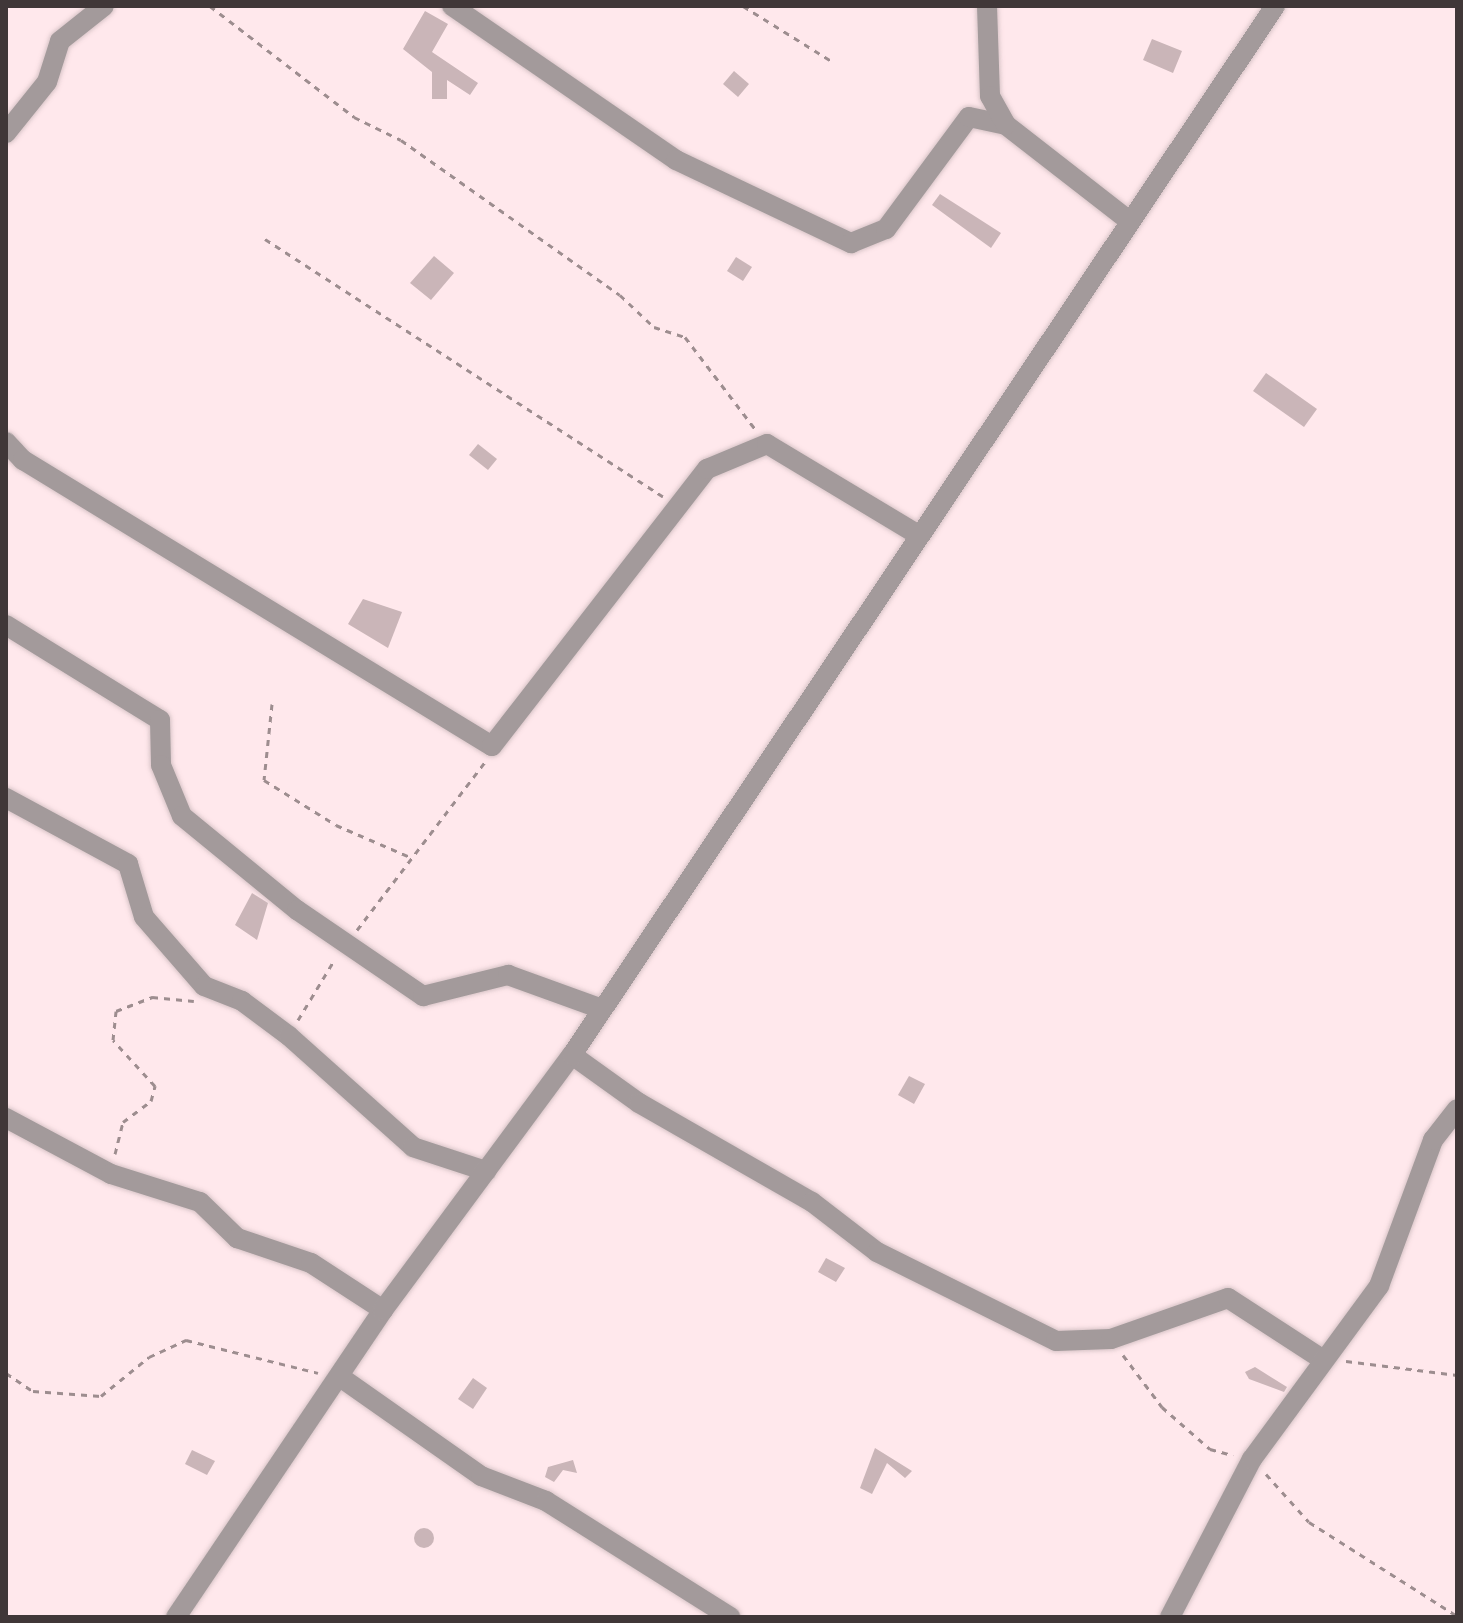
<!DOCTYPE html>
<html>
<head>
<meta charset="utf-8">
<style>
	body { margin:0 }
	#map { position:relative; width:1463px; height:1623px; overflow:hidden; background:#ffe8ec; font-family:"DejaVu Sans",sans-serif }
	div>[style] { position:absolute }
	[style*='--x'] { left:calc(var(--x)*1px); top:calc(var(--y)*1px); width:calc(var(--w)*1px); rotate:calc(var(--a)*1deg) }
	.building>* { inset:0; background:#cab5b8 }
	.round { border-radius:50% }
	.path>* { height:3px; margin-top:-1.5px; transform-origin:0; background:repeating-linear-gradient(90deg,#9d8d8f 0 6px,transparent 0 12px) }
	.roads { filter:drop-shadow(0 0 2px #d9c5c8) drop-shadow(0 0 2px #d9c5c8) }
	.minor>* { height:20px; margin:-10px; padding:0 10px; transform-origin:10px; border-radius:10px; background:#a39a9b }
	span { translate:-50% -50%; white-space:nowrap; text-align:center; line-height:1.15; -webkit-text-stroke:8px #fff; paint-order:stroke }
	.frame { position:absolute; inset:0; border:8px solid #403738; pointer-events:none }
</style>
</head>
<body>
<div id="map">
	<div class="building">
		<div style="clip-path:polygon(425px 11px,448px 24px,432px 52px,478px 83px,470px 95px,447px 80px,447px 99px,432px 99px,432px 72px,403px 49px)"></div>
		<div style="clip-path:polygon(1152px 39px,1182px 51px,1173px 73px,1143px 60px)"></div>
		<div style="clip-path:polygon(734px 71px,749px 84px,738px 97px,723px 84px)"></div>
		<div style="clip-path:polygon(940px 194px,1001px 233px,991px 248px,932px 205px)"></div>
		<div style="clip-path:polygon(434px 256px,454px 273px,431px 300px,410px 283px)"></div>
		<div style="clip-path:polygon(736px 257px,752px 267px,743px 281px,727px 271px)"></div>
		<div style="clip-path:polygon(1266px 373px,1317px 409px,1304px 427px,1253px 391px)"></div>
		<div style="clip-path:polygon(478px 444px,497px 459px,488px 470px,469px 455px)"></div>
		<div style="clip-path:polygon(363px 599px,402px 612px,388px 648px,348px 624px)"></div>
		<div style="clip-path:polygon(252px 893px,268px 903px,257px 940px,235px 925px)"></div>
		<div style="clip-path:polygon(909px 1076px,925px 1084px,914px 1104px,898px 1095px)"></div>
		<div style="clip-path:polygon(826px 1258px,845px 1268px,836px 1282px,818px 1272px)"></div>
		<div style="clip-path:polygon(1255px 1367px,1287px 1387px,1284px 1392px,1249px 1379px,1245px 1372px)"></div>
		<div style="clip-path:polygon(473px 1378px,487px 1388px,473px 1409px,458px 1399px)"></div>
		<div style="clip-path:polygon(875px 1448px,912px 1471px,905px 1478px,887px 1463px,872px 1494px,860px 1488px)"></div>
		<div style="clip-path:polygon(192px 1450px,215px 1461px,207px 1475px,185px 1464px)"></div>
		<div style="clip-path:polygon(573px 1460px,577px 1473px,563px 1470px,554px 1482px,545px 1477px,548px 1467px)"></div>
		<div class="round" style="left:414px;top:1528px;width:20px;height:20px"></div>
	</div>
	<div class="path">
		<div style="--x:210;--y:6;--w:182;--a:37.6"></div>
		<div style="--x:354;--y:117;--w:52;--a:26.1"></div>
		<div style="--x:401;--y:140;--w:268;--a:35.3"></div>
		<div style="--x:620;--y:295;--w:47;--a:43.3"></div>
		<div style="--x:654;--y:327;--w:33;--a:18"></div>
		<div style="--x:685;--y:337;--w:116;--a:52.7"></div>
		<div style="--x:743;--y:6;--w:106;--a:31.9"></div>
		<div style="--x:265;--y:239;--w:474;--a:32.9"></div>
		<div style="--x:272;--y:704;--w:76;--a:96"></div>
		<div style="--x:264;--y:780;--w:85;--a:32"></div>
		<div style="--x:336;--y:825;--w:81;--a:23.4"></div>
		<div style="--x:357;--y:930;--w:211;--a:-52.7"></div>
		<div style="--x:298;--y:1020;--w:71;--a:-58.8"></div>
		<div style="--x:115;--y:1154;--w:33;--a:-76"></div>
		<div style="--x:123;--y:1122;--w:35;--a:-37"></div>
		<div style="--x:151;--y:1101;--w:16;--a:-75"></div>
		<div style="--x:155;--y:1086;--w:62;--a:-132.4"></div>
		<div style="--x:113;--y:1040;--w:29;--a:-84"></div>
		<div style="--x:116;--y:1011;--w:39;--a:-21"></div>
		<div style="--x:152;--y:997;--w:42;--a:5.4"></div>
		<div style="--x:1123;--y:1355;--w:65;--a:53.1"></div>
		<div style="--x:1162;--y:1407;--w:64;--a:41.2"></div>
		<div style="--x:1210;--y:1449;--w:24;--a:15"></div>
		<div style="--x:1346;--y:1361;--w:112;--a:7.2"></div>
		<div style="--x:6;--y:1373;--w:32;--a:34"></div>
		<div style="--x:33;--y:1391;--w:68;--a:4.2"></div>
		<div style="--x:101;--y:1396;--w:62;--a:-39.1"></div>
		<div style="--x:149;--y:1357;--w:41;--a:-24.7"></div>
		<div style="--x:186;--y:1340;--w:136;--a:14"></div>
		<div style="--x:1266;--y:1474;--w:64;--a:48.1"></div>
		<div style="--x:1309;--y:1522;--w:175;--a:32.4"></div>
	</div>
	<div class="roads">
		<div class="minor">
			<div style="--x:452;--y:6;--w:272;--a:34.5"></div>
			<div style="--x:676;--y:160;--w:194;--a:25.4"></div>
			<div style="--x:851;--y:243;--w:38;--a:-22"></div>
			<div style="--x:886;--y:229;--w:139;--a:-53.5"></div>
			<div style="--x:969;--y:117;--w:38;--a:12"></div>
			<div style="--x:1006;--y:125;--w:155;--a:37.9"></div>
			<div style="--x:987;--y:6;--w:90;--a:88.1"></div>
			<div style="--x:990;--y:96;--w:33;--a:61"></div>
			<div style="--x:6;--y:133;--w:65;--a:-51.2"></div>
			<div style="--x:47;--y:82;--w:43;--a:-72.4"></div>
			<div style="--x:60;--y:41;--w:56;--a:-38.5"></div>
			<div style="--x:6;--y:442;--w:25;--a:47"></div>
			<div style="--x:23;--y:460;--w:549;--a:31.38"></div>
			<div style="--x:492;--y:746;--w:351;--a:-52.2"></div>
			<div style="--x:707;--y:469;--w:65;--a:-22.6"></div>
			<div style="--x:767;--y:444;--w:175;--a:31"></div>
			<div style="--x:6;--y:625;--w:181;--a:31.7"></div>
			<div style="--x:160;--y:720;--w:45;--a:88.7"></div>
			<div style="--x:161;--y:765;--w:55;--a:67.6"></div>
			<div style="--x:182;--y:816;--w:149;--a:39.3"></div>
			<div style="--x:297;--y:910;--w:153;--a:34.3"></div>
			<div style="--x:423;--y:996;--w:88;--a:-13.9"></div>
			<div style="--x:508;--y:975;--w:97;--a:19.9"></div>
			<div style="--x:6;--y:798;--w:139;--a:28.4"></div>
			<div style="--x:128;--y:864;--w:55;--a:73.2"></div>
			<div style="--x:144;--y:917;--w:91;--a:49"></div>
			<div style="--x:204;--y:986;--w:41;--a:21.5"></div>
			<div style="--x:242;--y:1001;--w:59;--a:36.7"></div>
			<div style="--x:289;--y:1036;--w:166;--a:41.8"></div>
			<div style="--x:413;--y:1147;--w:77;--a:18.2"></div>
			<div style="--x:572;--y:1055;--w:82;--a:35.6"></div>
			<div style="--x:639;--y:1103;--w:199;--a:29.8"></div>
			<div style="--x:812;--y:1202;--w:82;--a:37.6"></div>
			<div style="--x:877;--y:1252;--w:200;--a:26.4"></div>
			<div style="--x:1056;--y:1341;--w:55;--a:-2.1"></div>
			<div style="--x:1111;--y:1339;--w:124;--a:-19.3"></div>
			<div style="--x:1228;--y:1298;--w:112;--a:33"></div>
			<div style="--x:6;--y:1118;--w:119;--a:28.1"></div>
			<div style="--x:111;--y:1174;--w:93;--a:17.5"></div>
			<div style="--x:200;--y:1202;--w:52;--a:44.2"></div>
			<div style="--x:237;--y:1238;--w:78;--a:18.7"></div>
			<div style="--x:311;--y:1263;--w:86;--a:33.1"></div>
			<div style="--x:343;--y:1379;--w:169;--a:35.1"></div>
			<div style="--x:481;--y:1476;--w:70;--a:21"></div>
			<div style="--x:546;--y:1501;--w:218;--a:32.2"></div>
			<div style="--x:176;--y:1617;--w:370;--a:-56"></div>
			<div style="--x:383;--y:1310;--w:317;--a:-53.5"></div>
			<div style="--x:572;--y:1055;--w:1263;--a:-56.17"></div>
			<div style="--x:1170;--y:1617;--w:178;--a:-62.6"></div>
			<div style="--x:1252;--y:1459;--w:215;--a:-53.7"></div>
			<div style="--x:1379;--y:1286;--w:156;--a:-69.7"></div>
			<div style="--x:1433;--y:1140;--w:39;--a:-52"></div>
		</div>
	</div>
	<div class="frame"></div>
</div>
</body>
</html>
